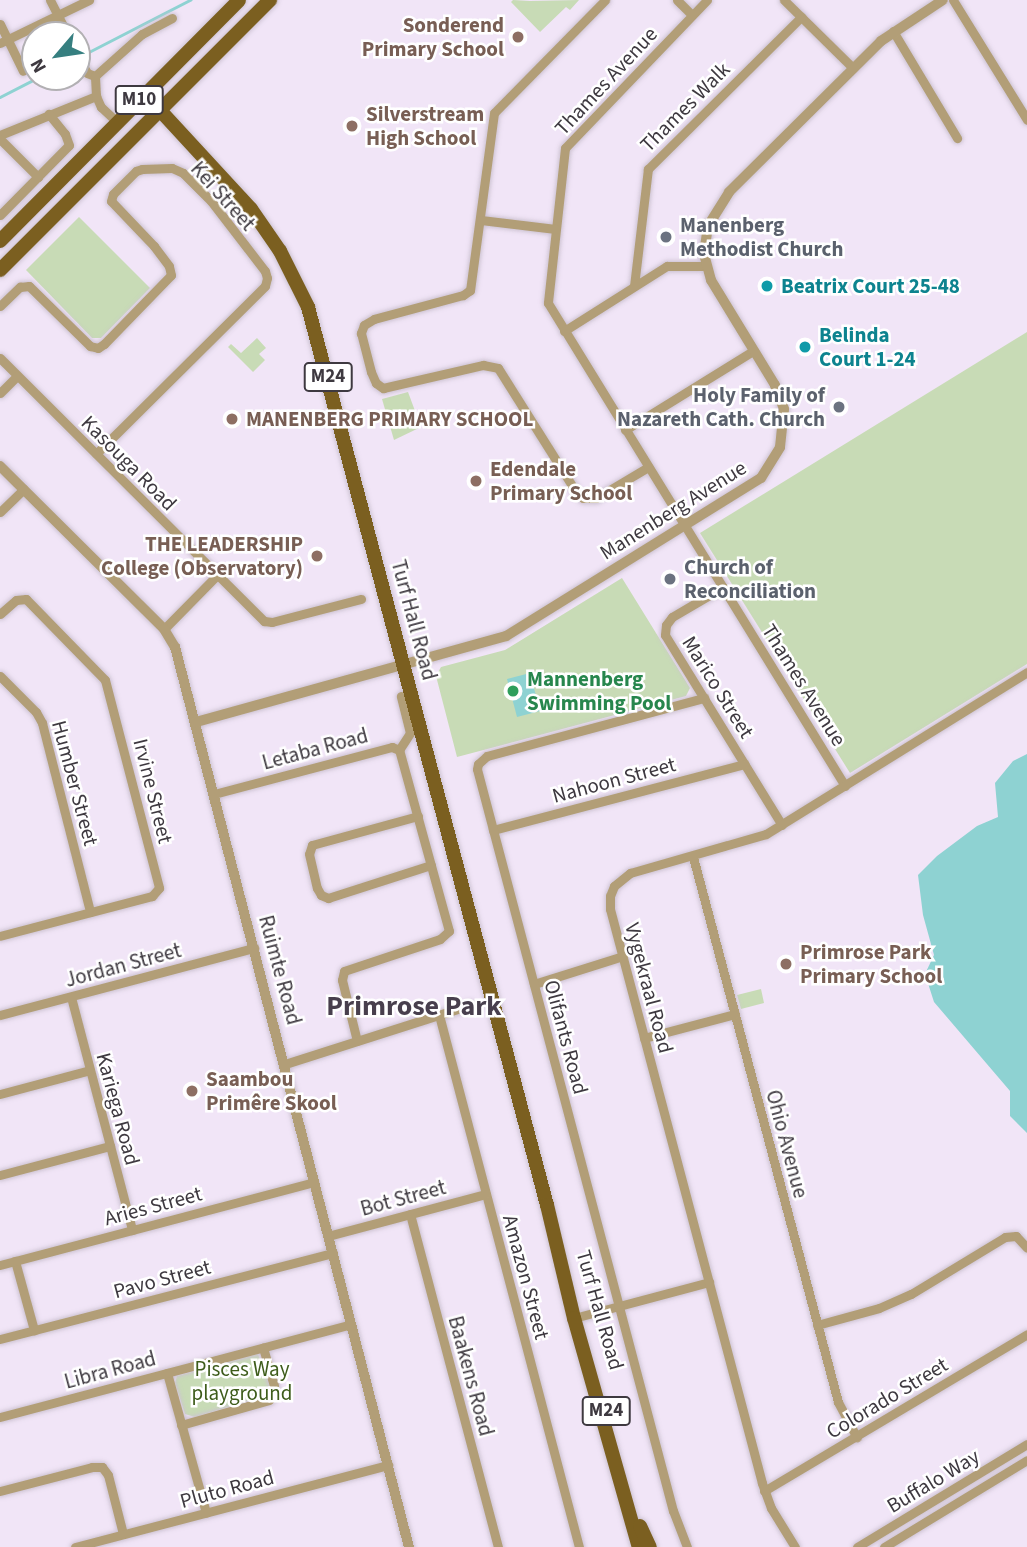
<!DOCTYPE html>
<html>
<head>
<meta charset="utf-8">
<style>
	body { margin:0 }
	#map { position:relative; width:1027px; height:1547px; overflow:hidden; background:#f1e5f7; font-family:"Source Sans 3",sans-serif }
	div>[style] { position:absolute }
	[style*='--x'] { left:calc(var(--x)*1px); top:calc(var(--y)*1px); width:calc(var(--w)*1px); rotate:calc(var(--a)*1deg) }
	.green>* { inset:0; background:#c8dbb6 }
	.water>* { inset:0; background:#8ed2d2 }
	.stream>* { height:2.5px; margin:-1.25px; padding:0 1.25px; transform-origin:1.25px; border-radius:1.25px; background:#8ed2d2 }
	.roads { filter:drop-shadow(0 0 2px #cdc3d2) drop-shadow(0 0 2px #cdc3d2) }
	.minor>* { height:9px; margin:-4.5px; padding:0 4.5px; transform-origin:4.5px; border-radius:4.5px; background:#b29e77 }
	.tertiary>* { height:10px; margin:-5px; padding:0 5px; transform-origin:5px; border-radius:5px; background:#b29e77 }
	.primary>* { height:14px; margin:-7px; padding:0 7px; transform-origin:7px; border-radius:7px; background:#7b5f20 }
	.dots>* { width:19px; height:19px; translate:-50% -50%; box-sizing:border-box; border:4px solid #fff; border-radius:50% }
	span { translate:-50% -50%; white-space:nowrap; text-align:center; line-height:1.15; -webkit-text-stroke:5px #fff; paint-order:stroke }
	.shield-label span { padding:2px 5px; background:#fff; border:2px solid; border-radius:5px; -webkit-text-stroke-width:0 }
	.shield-label { font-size:19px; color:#3e3940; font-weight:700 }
	.education-label { font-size:21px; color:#785e54; font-weight:700 }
	.right { translate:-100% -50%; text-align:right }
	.left { translate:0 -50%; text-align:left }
	.street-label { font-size:21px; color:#3e3940 }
	.worship-label { font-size:21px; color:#5b616d; font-weight:700 }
	.culture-label { font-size:21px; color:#0d838f; font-weight:700 }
	.leisure-label { font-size:21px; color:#27864d; font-weight:700 }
	.park-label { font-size:21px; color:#3e5c1b }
	.district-label { font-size:28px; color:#483f4d; font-weight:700 }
	.north { position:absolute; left:21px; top:21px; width:70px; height:70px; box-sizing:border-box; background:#fff; border:2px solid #b2b0b3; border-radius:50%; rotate:241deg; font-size:19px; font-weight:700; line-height:28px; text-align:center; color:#3e3940 }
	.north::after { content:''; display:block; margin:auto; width:24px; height:32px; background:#367f80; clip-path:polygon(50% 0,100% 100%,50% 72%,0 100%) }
</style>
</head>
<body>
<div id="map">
	<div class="green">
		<div style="clip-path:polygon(513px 0,530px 1px,579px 0,570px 10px,566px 7px,540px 32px,511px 2px)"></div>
		<div style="clip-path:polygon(79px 217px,150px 288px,101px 338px,92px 338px,26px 270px)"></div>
		<div style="clip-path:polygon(1027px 332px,1027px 664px,850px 773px,700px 533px)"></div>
		<div style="clip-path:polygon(257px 338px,266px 348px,259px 354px,265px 360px,253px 372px,228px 347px,231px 344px,241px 353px)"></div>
		<div style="clip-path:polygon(408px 392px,421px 427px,394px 440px,382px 399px)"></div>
		<div style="clip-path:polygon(622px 578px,690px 688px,686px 696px,457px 757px,436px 676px,441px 667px,505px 650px)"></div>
		<div style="clip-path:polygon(761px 989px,764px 1003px,741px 1009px,737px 995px)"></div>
		<div style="clip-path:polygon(258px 1354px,271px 1388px,268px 1395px,195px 1417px,185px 1414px,175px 1383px,177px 1376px)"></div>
	</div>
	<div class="water">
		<div style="clip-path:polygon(530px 673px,540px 711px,517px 717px,507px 679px)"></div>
		<div style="clip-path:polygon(1027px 754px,1027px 1133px,1010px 1116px,1010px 1091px,934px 1002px,925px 974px,934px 955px,923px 915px,918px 875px,937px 856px,977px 826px,998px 817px,995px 783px,1013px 761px)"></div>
	</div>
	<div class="stream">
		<div style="--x:81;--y:56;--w:123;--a:-27.2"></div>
		<div style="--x:0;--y:97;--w:44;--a:-27.1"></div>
	</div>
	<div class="roads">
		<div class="minor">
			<div style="--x:50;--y:0;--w:39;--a:63"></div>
			<div style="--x:605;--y:0;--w:158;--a:134.5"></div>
			<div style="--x:494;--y:113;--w:179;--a:97.7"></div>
			<div style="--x:470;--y:290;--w:9;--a:144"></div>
			<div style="--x:463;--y:295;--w:92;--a:164.9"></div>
			<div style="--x:374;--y:319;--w:12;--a:149"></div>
			<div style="--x:364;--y:325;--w:9;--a:111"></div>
			<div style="--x:361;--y:333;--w:40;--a:75.6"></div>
			<div style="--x:371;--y:372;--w:12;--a:66"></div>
			<div style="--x:376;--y:383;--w:9;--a:36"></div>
			<div style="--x:383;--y:388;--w:103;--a:-13"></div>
			<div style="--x:483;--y:365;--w:15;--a:11"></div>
			<div style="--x:498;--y:368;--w:146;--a:57.8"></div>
			<div style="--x:576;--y:492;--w:9;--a:41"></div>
			<div style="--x:583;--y:498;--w:13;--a:0"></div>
			<div style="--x:596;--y:498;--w:61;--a:-30.8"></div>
			<div style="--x:677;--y:0;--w:21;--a:45"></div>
			<div style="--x:707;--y:0;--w:205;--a:133.8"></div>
			<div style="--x:565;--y:148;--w:156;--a:96.3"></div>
			<div style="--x:548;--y:303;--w:567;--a:58.41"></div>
			<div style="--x:784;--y:0;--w:97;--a:44.6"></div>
			<div style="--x:953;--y:0;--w:141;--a:58.3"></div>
			<div style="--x:0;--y:24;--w:52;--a:63.9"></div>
			<div style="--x:893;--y:31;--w:125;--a:59.1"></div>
			<div style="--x:0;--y:43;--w:99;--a:-25.8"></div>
			<div style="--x:77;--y:54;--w:21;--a:62"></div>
			<div style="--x:87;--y:73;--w:9;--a:21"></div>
			<div style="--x:95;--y:76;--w:63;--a:-41.8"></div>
			<div style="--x:142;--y:34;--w:34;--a:-28"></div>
			<div style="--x:96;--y:96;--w:12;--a:66"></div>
			<div style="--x:101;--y:107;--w:22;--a:43"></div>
			<div style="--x:0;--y:135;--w:104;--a:-22.1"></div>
			<div style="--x:96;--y:96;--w:20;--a:-93"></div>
			<div style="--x:0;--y:139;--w:54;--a:45"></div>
			<div style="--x:0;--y:215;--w:98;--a:-45.4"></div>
			<div style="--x:69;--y:145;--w:12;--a:-110"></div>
			<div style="--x:65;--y:134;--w:26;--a:-129"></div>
			<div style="--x:481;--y:220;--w:75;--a:6.9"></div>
			<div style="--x:634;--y:286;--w:118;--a:-83.2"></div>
			<div style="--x:648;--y:169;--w:216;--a:-44.8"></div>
			<div style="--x:0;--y:306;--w:28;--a:-44"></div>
			<div style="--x:20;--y:287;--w:9;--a:-6"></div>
			<div style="--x:29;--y:286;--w:86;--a:44.5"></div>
			<div style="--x:90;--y:346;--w:8;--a:14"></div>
			<div style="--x:98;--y:348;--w:7;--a:-34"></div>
			<div style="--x:104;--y:344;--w:96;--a:-45.8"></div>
			<div style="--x:171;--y:275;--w:9;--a:-103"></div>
			<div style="--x:169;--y:266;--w:25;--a:-127"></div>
			<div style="--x:154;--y:246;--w:62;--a:-133.7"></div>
			<div style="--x:111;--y:201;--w:7;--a:-74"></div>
			<div style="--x:113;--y:194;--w:33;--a:-45"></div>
			<div style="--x:136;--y:171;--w:6;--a:-18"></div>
			<div style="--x:142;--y:169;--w:30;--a:-2"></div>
			<div style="--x:172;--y:168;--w:12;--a:24"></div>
			<div style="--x:183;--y:173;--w:40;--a:45"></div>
			<div style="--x:211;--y:201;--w:88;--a:52.4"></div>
			<div style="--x:265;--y:271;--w:7;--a:74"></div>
			<div style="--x:267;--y:278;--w:8;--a:104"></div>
			<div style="--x:265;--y:286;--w:238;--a:135.2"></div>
			<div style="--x:564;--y:331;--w:122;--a:-32.3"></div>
			<div style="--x:667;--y:266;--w:39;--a:0"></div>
			<div style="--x:0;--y:358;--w:373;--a:44.9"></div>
			<div style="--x:264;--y:621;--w:8;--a:7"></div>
			<div style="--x:272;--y:622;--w:92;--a:-14.5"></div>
			<div style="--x:0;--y:393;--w:24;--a:-45"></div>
			<div style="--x:625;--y:430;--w:150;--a:-31.7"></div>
			<div style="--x:0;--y:512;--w:33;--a:-44"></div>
			<div style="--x:723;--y:587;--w:59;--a:149.5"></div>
			<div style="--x:672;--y:617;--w:10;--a:127"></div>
			<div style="--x:666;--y:625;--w:10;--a:96"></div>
			<div style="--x:665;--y:635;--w:223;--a:58.4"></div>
			<div style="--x:0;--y:614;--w:21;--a:-41"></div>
			<div style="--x:16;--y:600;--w:10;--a:-6"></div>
			<div style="--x:26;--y:599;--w:113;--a:45.7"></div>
			<div style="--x:105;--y:680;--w:215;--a:75.4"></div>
			<div style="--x:159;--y:888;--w:11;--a:131"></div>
			<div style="--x:152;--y:896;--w:157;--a:165.3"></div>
			<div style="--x:164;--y:629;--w:76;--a:-45.5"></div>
			<div style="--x:0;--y:676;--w:51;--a:45"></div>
			<div style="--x:36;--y:712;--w:13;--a:61"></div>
			<div style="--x:42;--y:723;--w:195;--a:75.7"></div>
			<div style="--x:399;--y:750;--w:20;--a:-57"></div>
			<div style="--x:410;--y:733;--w:38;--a:-104"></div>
			<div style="--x:214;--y:794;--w:184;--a:-14.8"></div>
			<div style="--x:392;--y:747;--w:8;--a:23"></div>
			<div style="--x:418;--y:816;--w:110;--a:164.7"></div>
			<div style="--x:312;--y:845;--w:9;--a:108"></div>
			<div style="--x:309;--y:854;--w:35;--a:77"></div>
			<div style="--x:317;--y:888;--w:8;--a:60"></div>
			<div style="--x:321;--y:895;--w:8;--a:23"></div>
			<div style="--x:328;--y:898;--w:108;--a:-17.8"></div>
			<div style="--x:493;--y:830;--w:260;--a:-14.7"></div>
			<div style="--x:693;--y:857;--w:564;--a:75.1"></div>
			<div style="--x:838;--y:1402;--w:40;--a:62"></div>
			<div style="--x:534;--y:984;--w:93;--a:-17.5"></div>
			<div style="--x:71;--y:997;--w:241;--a:75.3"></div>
			<div style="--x:0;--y:1015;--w:263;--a:-14.8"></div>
			<div style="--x:439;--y:1015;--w:550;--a:75.26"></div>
			<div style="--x:644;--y:1038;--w:94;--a:-14.8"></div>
			<div style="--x:357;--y:1041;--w:63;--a:-103.8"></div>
			<div style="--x:342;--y:980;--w:9;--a:-77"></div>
			<div style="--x:344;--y:971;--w:101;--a:-18.4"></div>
			<div style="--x:440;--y:939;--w:12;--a:-42"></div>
			<div style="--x:449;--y:931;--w:188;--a:-105.4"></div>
			<div style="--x:285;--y:1064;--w:194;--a:-17.7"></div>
			<div style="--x:0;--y:1094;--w:93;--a:-14.9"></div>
			<div style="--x:0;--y:1175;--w:114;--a:-14.8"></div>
			<div style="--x:410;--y:1214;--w:344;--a:75.2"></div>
			<div style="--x:328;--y:1236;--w:163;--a:-14.9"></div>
			<div style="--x:15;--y:1261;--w:72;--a:74.6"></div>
			<div style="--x:0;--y:1265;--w:325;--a:-14.8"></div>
			<div style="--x:574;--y:1318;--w:140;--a:-14.9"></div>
			<div style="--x:817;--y:1325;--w:64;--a:-15.3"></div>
			<div style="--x:879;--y:1308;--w:35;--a:-24"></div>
			<div style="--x:911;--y:1294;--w:110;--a:-31.2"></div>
			<div style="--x:1005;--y:1237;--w:11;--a:-5"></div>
			<div style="--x:1016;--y:1236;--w:16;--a:47"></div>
			<div style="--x:0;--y:1339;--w:344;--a:-14.5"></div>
			<div style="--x:167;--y:1373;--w:145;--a:74.4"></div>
			<div style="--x:0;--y:1417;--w:363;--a:-14.8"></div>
			<div style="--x:181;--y:1425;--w:91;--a:-15.9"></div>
			<div style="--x:269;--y:1400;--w:8;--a:-50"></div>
			<div style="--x:274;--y:1394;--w:8;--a:-90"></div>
			<div style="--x:274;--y:1386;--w:40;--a:-106"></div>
			<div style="--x:0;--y:1491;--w:95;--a:-14.6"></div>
			<div style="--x:92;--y:1467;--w:10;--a:0"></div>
			<div style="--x:102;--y:1467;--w:10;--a:53"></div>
			<div style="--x:108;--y:1475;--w:61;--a:75.7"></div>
			<div style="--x:764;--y:1491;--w:306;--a:-30.8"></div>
			<div style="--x:75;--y:1547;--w:324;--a:-14.7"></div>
			<div style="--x:687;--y:1547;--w:39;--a:-111"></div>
			<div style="--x:673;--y:1511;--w:767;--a:-104.8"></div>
			<div style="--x:477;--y:769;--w:5;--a:-79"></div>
			<div style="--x:478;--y:764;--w:12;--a:-42"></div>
			<div style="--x:487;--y:756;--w:225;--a:-15"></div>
			<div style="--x:795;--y:1547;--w:46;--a:-121.6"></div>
			<div style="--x:771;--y:1508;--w:27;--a:-110"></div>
			<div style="--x:762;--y:1483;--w:594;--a:-104.83"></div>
			<div style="--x:610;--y:909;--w:13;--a:-90"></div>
			<div style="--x:610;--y:896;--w:11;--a:-68"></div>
			<div style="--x:614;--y:886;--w:21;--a:-39"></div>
			<div style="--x:630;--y:873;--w:141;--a:-16"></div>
			<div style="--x:766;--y:834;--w:307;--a:-31.8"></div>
			<div style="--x:857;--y:1547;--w:199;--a:-31.2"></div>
			<div style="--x:884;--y:1547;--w:167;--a:-31.3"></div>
		</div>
		<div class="tertiary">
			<div style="--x:0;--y:466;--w:231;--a:44.8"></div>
			<div style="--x:164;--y:629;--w:21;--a:59"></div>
			<div style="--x:175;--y:647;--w:930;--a:75.43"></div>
			<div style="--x:196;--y:722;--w:322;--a:-15.5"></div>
			<div style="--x:506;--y:636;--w:300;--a:-31.8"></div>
			<div style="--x:761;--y:478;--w:36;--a:-58"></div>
			<div style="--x:780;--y:447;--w:38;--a:-84"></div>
			<div style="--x:784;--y:409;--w:26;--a:-111"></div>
			<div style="--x:775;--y:385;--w:123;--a:-121.4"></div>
			<div style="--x:711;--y:280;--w:27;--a:-105"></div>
			<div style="--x:704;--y:254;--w:28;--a:-82"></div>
			<div style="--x:708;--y:226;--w:40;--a:-58"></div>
			<div style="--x:729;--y:192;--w:214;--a:-44.8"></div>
			<div style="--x:881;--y:41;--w:74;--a:-33.5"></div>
		</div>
		<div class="primary">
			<div style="--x:145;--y:94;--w:156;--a:47.3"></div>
			<div style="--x:251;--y:209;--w:51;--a:55.4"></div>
			<div style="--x:280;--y:251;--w:63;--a:63.4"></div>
			<div style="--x:308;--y:307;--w:929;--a:75.1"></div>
			<div style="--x:547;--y:1205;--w:116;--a:76.6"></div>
			<div style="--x:574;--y:1318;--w:238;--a:74.2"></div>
			<div style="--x:0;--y:241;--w:339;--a:-45.2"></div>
			<div style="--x:0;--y:270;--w:382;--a:-45"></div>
			<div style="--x:640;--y:1526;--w:23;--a:65"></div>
		</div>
	</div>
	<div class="dots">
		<div style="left:518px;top:37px;background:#8d6e63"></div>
		<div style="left:352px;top:126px;background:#8d6e63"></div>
		<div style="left:666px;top:237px;background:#6b7280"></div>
		<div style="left:767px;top:286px;background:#0f9aa8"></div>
		<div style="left:805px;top:347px;background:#0f9aa8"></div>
		<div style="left:839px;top:407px;background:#6b7280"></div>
		<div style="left:232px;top:419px;background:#8d6e63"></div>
		<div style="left:476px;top:481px;background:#8d6e63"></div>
		<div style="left:317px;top:556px;background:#8d6e63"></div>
		<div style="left:670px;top:579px;background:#6b7280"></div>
		<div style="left:513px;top:691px;background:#2e9e5b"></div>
		<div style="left:786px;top:964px;background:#8d6e63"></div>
		<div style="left:192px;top:1091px;background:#8d6e63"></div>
	</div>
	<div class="shield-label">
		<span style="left:139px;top:100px">M10</span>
		<span style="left:328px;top:377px">M24</span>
		<span style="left:606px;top:1411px">M24</span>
	</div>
	<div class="education-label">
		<span class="right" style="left:504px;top:37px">Sonderend<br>Primary School</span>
		<span class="left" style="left:366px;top:126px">Silverstream<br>High School</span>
		<span class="left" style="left:246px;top:419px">MANENBERG PRIMARY SCHOOL</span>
		<span class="left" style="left:490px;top:481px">Edendale<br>Primary School</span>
		<span class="right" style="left:303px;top:556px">THE LEADERSHIP<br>College (Observatory)</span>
		<span class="left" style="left:800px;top:964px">Primrose Park<br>Primary School</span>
		<span class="left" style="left:206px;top:1091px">Saambou<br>Primêre Skool</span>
	</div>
	<div class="street-label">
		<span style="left:606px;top:81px;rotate:-47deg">Thames Avenue</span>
		<span style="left:685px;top:107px;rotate:-45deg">Thames Walk</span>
		<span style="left:223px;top:196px;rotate:48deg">Kei Street</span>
		<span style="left:129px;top:463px;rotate:45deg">Kasouga Road</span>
		<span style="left:673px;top:510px;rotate:-32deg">Manenberg Avenue</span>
		<span style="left:414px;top:620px;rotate:75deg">Turf Hall Road</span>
		<span style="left:804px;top:685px;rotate:58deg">Thames Avenue</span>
		<span style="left:718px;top:687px;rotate:58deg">Marico Street</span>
		<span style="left:315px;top:749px;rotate:-15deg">Letaba Road</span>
		<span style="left:614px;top:780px;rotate:-15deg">Nahoon Street</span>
		<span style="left:75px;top:783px;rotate:75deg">Humber Street</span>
		<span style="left:153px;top:791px;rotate:76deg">Irvine Street</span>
		<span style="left:123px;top:965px;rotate:-15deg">Jordan Street</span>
		<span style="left:280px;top:970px;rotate:75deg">Ruimte Road</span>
		<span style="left:649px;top:988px;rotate:75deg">Vygekraal Road</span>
		<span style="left:566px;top:1037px;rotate:75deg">Olifants Road</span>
		<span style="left:118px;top:1109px;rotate:75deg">Kariega Road</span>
		<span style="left:787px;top:1144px;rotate:75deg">Ohio Avenue</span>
		<span style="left:403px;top:1198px;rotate:-15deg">Bot Street</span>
		<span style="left:153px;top:1206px;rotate:-15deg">Aries Street</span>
		<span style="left:526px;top:1277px;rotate:75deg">Amazon Street</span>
		<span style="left:162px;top:1279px;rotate:-15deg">Pavo Street</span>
		<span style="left:600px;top:1310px;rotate:74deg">Turf Hall Road</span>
		<span style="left:110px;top:1370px;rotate:-15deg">Libra Road</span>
		<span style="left:471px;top:1376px;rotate:75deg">Baakens Road</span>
		<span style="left:887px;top:1398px;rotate:-31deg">Colorado Street</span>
		<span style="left:933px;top:1481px;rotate:-31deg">Buffalo Way</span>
		<span style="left:227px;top:1489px;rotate:-15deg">Pluto Road</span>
	</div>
	<div class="worship-label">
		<span class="left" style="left:680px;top:237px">Manenberg<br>Methodist Church</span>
		<span class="right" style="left:825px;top:407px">Holy Family of<br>Nazareth Cath. Church</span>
		<span class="left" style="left:684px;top:579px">Church of<br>Reconciliation</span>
	</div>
	<div class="culture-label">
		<span class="left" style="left:781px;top:286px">Beatrix Court 25-48</span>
		<span class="left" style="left:819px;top:347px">Belinda<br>Court 1-24</span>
	</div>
	<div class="leisure-label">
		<span class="left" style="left:527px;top:691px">Mannenberg<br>Swimming Pool</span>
	</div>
	<div class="park-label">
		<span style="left:242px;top:1381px">Pisces Way<br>playground</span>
	</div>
	<div class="district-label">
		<span style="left:414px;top:1006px">Primrose Park</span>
	</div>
	<div class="north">N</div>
</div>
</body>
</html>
